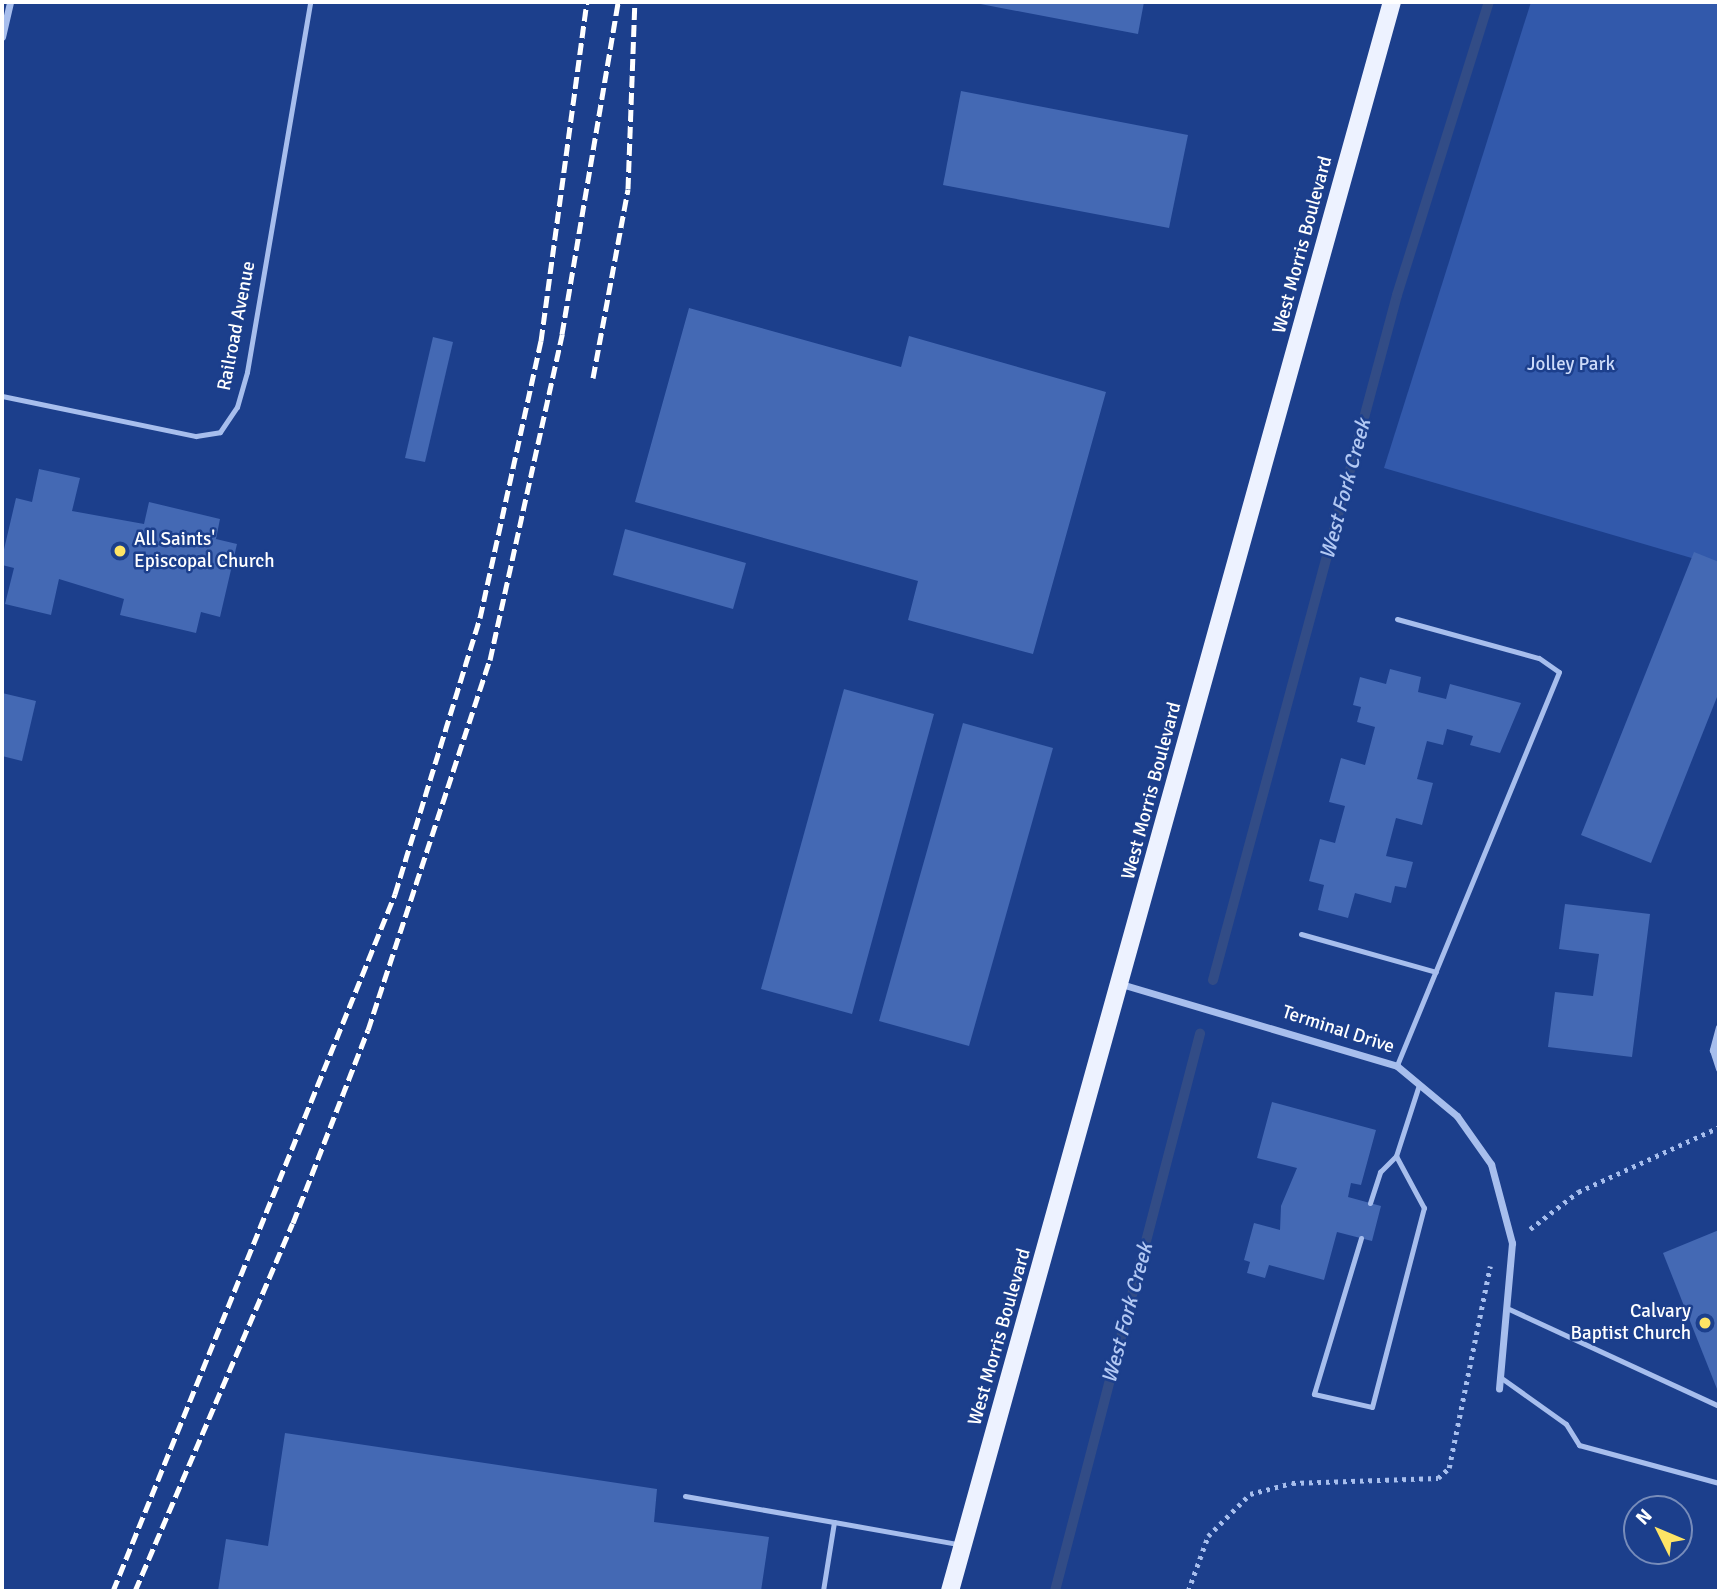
<!DOCTYPE html>
<html>
<head>
<meta charset="utf-8">
<style>
	body { margin:0 }
	#map { position:relative; width:1721px; height:1593px; overflow:hidden; background:#1c3f8c; font-family:Signika,sans-serif }
	div>[style] { position:absolute }
	[style*='--x'] { left:calc(var(--x)*1px); top:calc(var(--y)*1px); width:calc(var(--w)*1px); rotate:calc(var(--a)*1deg) }
	.green>* { inset:0; background:#3259ab }
	.stream>* { height:10px; margin:-5px; padding:0 5px; transform-origin:5px; border-radius:5px; background:#324c86 }
	.building>* { inset:0; background:#4469b4 }
	.path>* { height:4.5px; margin-top:-2.25px; transform-origin:0; background:repeating-linear-gradient(90deg,#a7beed 0 3.5px,transparent 0 8.5px) }
	.service>* { height:5px; margin:-2.5px; padding:0 2.5px; transform-origin:2.5px; border-radius:2.5px; background:#a7beed }
	.minor>* { height:7px; margin:-3.5px; padding:0 3.5px; transform-origin:3.5px; border-radius:3.5px; background:#a7beed }
	.primary>* { height:18px; margin:-9px; padding:0 9px; transform-origin:9px; border-radius:9px; background:#edf2ff }
	.rail>* { height:5px; margin-top:-2.5px; transform-origin:0; background:repeating-linear-gradient(90deg,#fff 0 12px,transparent 0 17px) }
	.dots>* { width:19px; height:19px; translate:-50% -50%; box-sizing:border-box; border:4px solid #1c3f8c; border-radius:50% }
	span { translate:-50% -50%; white-space:nowrap; text-align:center; line-height:1.15; -webkit-text-stroke:5px #1c3f8c; paint-order:stroke }
	.street-label { font-size:19px; color:#fff }
	.park-label { font-size:19px; color:#cddbf9 }
	.poi-label { font-size:19px; color:#fff }
	.left { translate:0 -50%; text-align:left }
	.right { translate:-100% -50%; text-align:right }
	.water-label { font-size:21px; color:#b3c9f4; font-style:italic }
	.frame { position:absolute; inset:0; border:4px solid #fff; pointer-events:none }
	.north { position:absolute; left:1623px; top:1495px; width:70px; height:70px; box-sizing:border-box; background:#1c3f8c; border:2px solid #778cba; border-radius:50%; rotate:313deg; font-size:19px; font-weight:700; line-height:28px; text-align:center; color:#fff }
	.north::after { content:''; display:block; margin:auto; width:24px; height:32px; background:#fee465; clip-path:polygon(50% 0,100% 100%,50% 72%,0 100%) }
</style>
</head>
<body>
<div id="map">
	<div class="green">
		<div style="clip-path:polygon(1531px 2px,1719px 2px,1719px 566px,1384px 468px)"></div>
	</div>
	<div class="stream">
		<div style="--x:1213;--y:980;--w:709;--a:-74.96"></div>
		<div style="--x:1397;--y:295;--w:307;--a:-72.6"></div>
		<div style="--x:1055;--y:1591;--w:576;--a:-75.41"></div>
	</div>
	<div class="building">
		<div style="clip-path:polygon(970px 2px,1144px 2px,1138px 34px)"></div>
		<div style="clip-path:polygon(961px 91px,1188px 135px,1169px 228px,943px 185px)"></div>
		<div style="clip-path:polygon(689px 308px,901px 367px,909px 336px,1106px 392px,1033px 654px,908px 620px,918px 581px,635px 502px)"></div>
		<div style="clip-path:polygon(433px 337px,453px 342px,425px 462px,405px 458px)"></div>
		<div style="clip-path:polygon(39px 469px,80px 478px,72px 511px,144px 524px,149px 502px,220px 519px,216px 539px,237px 544px,220px 617px,201px 612px,196px 633px,120px 615px,124px 599px,59px 579px,51px 615px,5px 604px,14px 568px,2px 565px,2px 558px,16px 498px,32px 502px)"></div>
		<div style="clip-path:polygon(625px 529px,746px 563px,733px 609px,613px 575px)"></div>
		<div style="clip-path:polygon(1694px 552px,1719px 562px,1719px 692px,1651px 863px,1581px 835px)"></div>
		<div style="clip-path:polygon(1390px 669px,1421px 677px,1418px 692px,1446px 699px,1450px 684px,1521px 703px,1500px 753px,1470px 745px,1473px 736px,1447px 729px,1443px 745px,1427px 741px,1417px 779px,1433px 783px,1422px 825px,1396px 818px,1386px 856px,1413px 862px,1406px 888px,1395px 886px,1391px 903px,1355px 893px,1348px 918px,1318px 910px,1324px 885px,1309px 881px,1320px 839px,1335px 843px,1345px 806px,1329px 802px,1341px 758px,1365px 765px,1375px 727px,1357px 722px,1361px 707px,1353px 705px,1360px 677px,1386px 684px)"></div>
		<div style="clip-path:polygon(844px 689px,934px 714px,852px 1014px,761px 989px)"></div>
		<div style="clip-path:polygon(2px 693px,36px 701px,22px 761px,2px 756px)"></div>
		<div style="clip-path:polygon(963px 723px,1053px 748px,969px 1046px,879px 1021px)"></div>
		<div style="clip-path:polygon(1565px 904px,1650px 914px,1632px 1057px,1548px 1047px,1555px 992px,1593px 996px,1599px 954px,1559px 949px)"></div>
		<div style="clip-path:polygon(1272px 1102px,1376px 1130px,1361px 1185px,1351px 1183px,1348px 1197px,1381px 1206px,1372px 1241px,1337px 1232px,1324px 1280px,1269px 1265px,1265px 1278px,1247px 1273px,1250px 1262px,1244px 1260px,1254px 1223px,1280px 1230px,1281px 1206px,1297px 1168px,1257px 1158px)"></div>
		<div style="clip-path:polygon(1719px 1230px,1719px 1394px,1663px 1253px)"></div>
		<div style="clip-path:polygon(285px 1433px,657px 1489px,654px 1522px,769px 1537px,761px 1591px,218px 1591px,226px 1539px,268px 1546px)"></div>
	</div>
	<div class="path">
		<div style="--x:1530;--y:1229;--w:61;--a:-37.6"></div>
		<div style="--x:1578;--y:1192;--w:155;--a:-24.7"></div>
		<div style="--x:1188;--y:1591;--w:59;--a:-70"></div>
		<div style="--x:1208;--y:1536;--w:59;--a:-45"></div>
		<div style="--x:1250;--y:1494;--w:43;--a:-14.7"></div>
		<div style="--x:1292;--y:1483;--w:146;--a:-2"></div>
		<div style="--x:1438;--y:1478;--w:15;--a:-42"></div>
		<div style="--x:1449;--y:1468;--w:206;--a:-78.5"></div>
	</div>
	<div class="service">
		<div style="--x:2;--y:396;--w:198;--a:11.7"></div>
		<div style="--x:196;--y:436;--w:24;--a:-9"></div>
		<div style="--x:220;--y:432;--w:30;--a:-56"></div>
		<div style="--x:237;--y:407;--w:36;--a:-74"></div>
		<div style="--x:247;--y:372;--w:375;--a:-80.3"></div>
		<div style="--x:1397;--y:619;--w:147;--a:15.4"></div>
		<div style="--x:1539;--y:658;--w:24;--a:35"></div>
		<div style="--x:1559;--y:672;--w:426;--a:112.4"></div>
		<div style="--x:1301;--y:934;--w:140;--a:15.7"></div>
		<div style="--x:1370;--y:1203;--w:33;--a:-72"></div>
		<div style="--x:1380;--y:1172;--w:23;--a:-45"></div>
		<div style="--x:1361;--y:1238;--w:163;--a:106.8"></div>
		<div style="--x:1314;--y:1394;--w:59;--a:12.6"></div>
		<div style="--x:1372;--y:1407;--w:206;--a:-75.4"></div>
		<div style="--x:1424;--y:1208;--w:59;--a:-118.3"></div>
		<div style="--x:1396;--y:1156;--w:75;--a:-72.1"></div>
		<div style="--x:1509;--y:1309;--w:231;--a:24.8"></div>
		<div style="--x:1500;--y:1377;--w:81;--a:35.5"></div>
		<div style="--x:1566;--y:1424;--w:25;--a:58"></div>
		<div style="--x:1579;--y:1445;--w:145;--a:15.2"></div>
		<div style="--x:685;--y:1496;--w:151;--a:9.9"></div>
		<div style="--x:834;--y:1522;--w:70;--a:99.1"></div>
		<div style="--x:834;--y:1522;--w:126;--a:10.1"></div>
	</div>
	<div class="minor">
		<div style="--x:2;--y:37;--w:36;--a:-77"></div>
		<div style="--x:1121;--y:984;--w:288;--a:16.5"></div>
		<div style="--x:1397;--y:1066;--w:78;--a:39.8"></div>
		<div style="--x:1457;--y:1116;--w:59;--a:54.7"></div>
		<div style="--x:1491;--y:1164;--w:82;--a:75.1"></div>
		<div style="--x:1512;--y:1243;--w:146;--a:95.1"></div>
		<div style="--x:1719;--y:1027;--w:24;--a:105"></div>
		<div style="--x:1713;--y:1050;--w:20;--a:72"></div>
	</div>
	<div class="primary">
		<div style="--x:950;--y:1591;--w:1649;--a:-74.46"></div>
	</div>
	<div class="rail">
		<div style="--x:593;--y:378;--w:192;--a:-79.5"></div>
		<div style="--x:628;--y:189;--w:187;--a:-87.9"></div>
		<div style="--x:113;--y:1591;--w:752;--a:-67.97"></div>
		<div style="--x:395;--y:894;--w:289;--a:-72.9"></div>
		<div style="--x:480;--y:618;--w:284;--a:-77.6"></div>
		<div style="--x:541;--y:341;--w:342;--a:-82.3"></div>
		<div style="--x:135;--y:1591;--w:400;--a:-66.8"></div>
		<div style="--x:293;--y:1223;--w:207;--a:-68.8"></div>
		<div style="--x:368;--y:1030;--w:390;--a:-71.8"></div>
		<div style="--x:490;--y:660;--w:334;--a:-77.5"></div>
		<div style="--x:562;--y:334;--w:337;--a:-80.4"></div>
	</div>
	<div class="dots">
		<div style="left:120px;top:551px;background:#fee465"></div>
		<div style="left:1705px;top:1323px;background:#fee465"></div>
	</div>
	<div class="street-label">
		<span style="left:1303px;top:245px;rotate:-75deg">West Morris Boulevard</span>
		<span style="left:237px;top:326px;rotate:-79deg">Railroad Avenue</span>
		<span style="left:1152px;top:791px;rotate:-75deg">West Morris Boulevard</span>
		<span style="left:1338px;top:1030px;rotate:18deg">Terminal Drive</span>
		<span style="left:1000px;top:1337px;rotate:-74deg">West Morris Boulevard</span>
	</div>
	<div class="park-label">
		<span style="left:1571px;top:365px">Jolley Park</span>
	</div>
	<div class="poi-label">
		<span class="left" style="left:134px;top:551px">All Saints'<br>Episcopal Church</span>
		<span class="right" style="left:1691px;top:1323px">Calvary<br>Baptist Church</span>
	</div>
	<div class="water-label">
		<span style="left:1345px;top:489px;rotate:-75deg">West Fork Creek</span>
		<span style="left:1127px;top:1313px;rotate:-75deg">West Fork Creek</span>
	</div>
	<div class="frame"></div>
	<div class="north">N</div>
</div>
</body>
</html>
